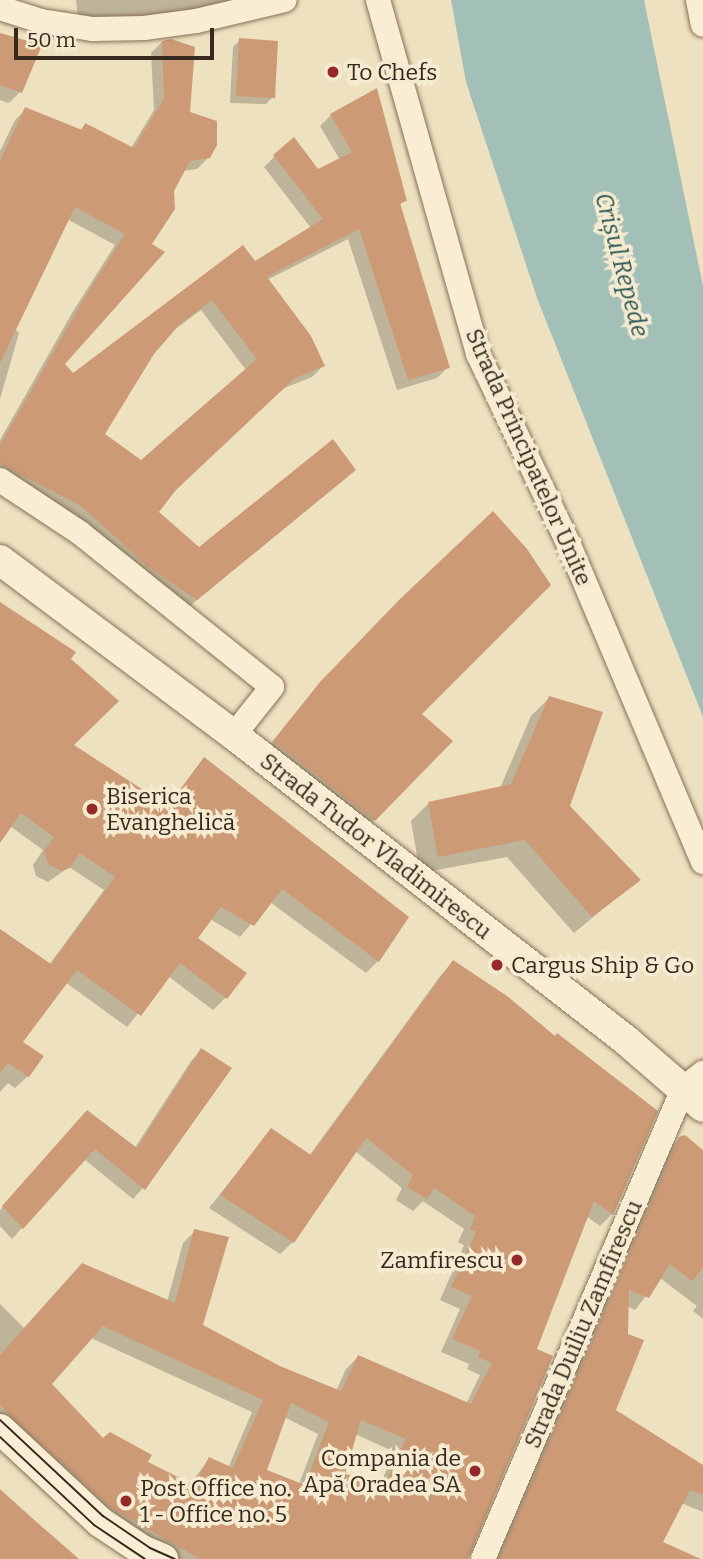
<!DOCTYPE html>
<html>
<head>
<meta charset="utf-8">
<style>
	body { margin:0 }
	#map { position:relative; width:703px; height:1559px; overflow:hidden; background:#eee1c0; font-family:Bitter,serif }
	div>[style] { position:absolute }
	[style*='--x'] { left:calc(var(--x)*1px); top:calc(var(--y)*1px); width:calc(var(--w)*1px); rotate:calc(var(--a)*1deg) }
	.water>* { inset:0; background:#a3c0b8 }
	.shadow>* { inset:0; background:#0003 }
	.building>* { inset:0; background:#cc9b76 }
	.roads { filter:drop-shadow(0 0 2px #877258) drop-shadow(0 0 2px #877258) }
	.minor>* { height:24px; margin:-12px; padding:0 12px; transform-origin:12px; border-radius:12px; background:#f9eed3 }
	.tertiary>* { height:30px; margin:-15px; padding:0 15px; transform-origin:15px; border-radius:15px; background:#f9eed3 }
	.tram>* { height:2px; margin:-1px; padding:0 1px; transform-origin:1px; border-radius:1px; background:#36291d }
	.dots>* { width:19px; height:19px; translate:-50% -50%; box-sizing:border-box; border:4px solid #f5ebd0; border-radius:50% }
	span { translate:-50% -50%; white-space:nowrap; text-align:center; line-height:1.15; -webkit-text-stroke:7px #f5ebd0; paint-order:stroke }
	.poi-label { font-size:23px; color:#36291d }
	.left { translate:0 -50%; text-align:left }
	.right { translate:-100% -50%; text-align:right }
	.street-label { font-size:23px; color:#36291d }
	.water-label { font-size:24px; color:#2c5654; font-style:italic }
	.scale { position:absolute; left:14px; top:28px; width:200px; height:32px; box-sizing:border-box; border:4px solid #36291d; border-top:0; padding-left:9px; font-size:21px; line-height:24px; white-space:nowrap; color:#36291d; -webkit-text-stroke:5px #f5ebd0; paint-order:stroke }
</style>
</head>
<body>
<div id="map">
	<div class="water">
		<div style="clip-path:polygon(451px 0,644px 0,703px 286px,703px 717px,537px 298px,466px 82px)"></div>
	</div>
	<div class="shadow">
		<div style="clip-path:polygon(76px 0,256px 0,79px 26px)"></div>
		<div style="clip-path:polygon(0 35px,20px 92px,9px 103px,0 100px)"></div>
		<div style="clip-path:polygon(240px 40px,273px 97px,266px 104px,230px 103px,233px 47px)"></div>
		<div style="clip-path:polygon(evenodd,162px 42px,209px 157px,197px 169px,183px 171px,63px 364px,73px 376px,311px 228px,264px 167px,275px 156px,317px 171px,340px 160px,320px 126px,331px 115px,405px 200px,399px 206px,448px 367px,437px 378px,397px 390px,348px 239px,267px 280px,323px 366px,312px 377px,282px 389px,173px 491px,157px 512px,198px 549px,343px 480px,185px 610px,0 481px,0 440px,72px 313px,115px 245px,67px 219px,15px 329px,19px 333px,0 399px,0 151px,15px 120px,26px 109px,79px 131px,85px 125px,131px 148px,154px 110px,151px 53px,162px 42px,201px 310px,246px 370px,141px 462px,103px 434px,153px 353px,170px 333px,201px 310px)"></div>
		<div style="clip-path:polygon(68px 660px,72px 745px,166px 807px,204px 760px,378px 961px,366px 973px,270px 902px,240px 937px,210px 919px,196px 938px,226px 997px,213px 1010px,168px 976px,127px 1027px,65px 982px,21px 1042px,28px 1076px,15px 1088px,8px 1083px,0 1092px,0 942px,49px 965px,104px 890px,69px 867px,48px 882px,36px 876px,33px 865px,43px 850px,10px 826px,0 840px,0 710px)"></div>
		<div style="clip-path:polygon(310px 695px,419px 714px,451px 741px,364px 830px,264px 752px)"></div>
		<div style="clip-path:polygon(549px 698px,568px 806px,638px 880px,574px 933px,507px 857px,420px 873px,411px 821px,429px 803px,500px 788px,531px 716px)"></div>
		<div style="clip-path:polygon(evenodd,453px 963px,655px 1111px,612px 1214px,600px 1226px,586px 1216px,535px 1350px,468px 1553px,468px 1559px,165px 1559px,0 1428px,0 1304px,24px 1328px,69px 1278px,167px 1302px,183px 1243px,195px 1231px,201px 1326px,280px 1367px,336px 1391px,346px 1369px,358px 1357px,466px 1404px,480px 1375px,467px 1369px,469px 1364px,441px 1352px,460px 1309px,440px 1300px,464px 1245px,458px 1242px,464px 1229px,423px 1201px,413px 1211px,396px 1200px,402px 1188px,355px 1151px,293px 1242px,280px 1254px,209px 1208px,271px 1130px,309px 1156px,441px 975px,453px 963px,91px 1338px,252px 1412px,228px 1468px,209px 1459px,190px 1484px,103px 1440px,49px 1384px,91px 1338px,453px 963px,284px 1417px,318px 1434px,299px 1484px,265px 1471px,284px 1417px,453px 963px,355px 1434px,395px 1452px,380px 1484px,343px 1475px,355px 1434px)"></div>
		<div style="clip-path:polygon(201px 1050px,143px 1188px,133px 1199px,84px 1159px,12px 1239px,0 1226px,0 1210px,77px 1122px,134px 1149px,191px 1061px)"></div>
		<div style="clip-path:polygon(680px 1138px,703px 1152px,703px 1319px,693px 1311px,697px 1306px,660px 1278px,635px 1310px,627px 1306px,614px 1411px,703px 1467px,703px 1512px,681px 1503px,661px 1543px,697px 1559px,493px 1559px,667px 1151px)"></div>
	</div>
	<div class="building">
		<div style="clip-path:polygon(0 33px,42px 45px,22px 93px,0 85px)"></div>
		<div style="clip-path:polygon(239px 38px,278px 41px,275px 98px,236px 96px)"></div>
		<div style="clip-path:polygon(evenodd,171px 39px,195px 47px,190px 112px,217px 121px,217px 145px,210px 158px,190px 161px,174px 191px,175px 209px,152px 244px,165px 252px,65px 364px,73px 373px,243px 245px,255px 261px,323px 219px,273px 155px,294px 137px,318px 169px,352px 152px,330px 114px,377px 88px,407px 201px,400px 203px,450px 368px,408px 380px,359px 229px,267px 277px,311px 336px,325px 366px,295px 378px,176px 490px,159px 512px,199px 547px,333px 439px,356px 470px,197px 600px,148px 567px,81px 506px,0 464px,0 445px,83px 300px,125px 234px,75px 207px,0 363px,0 161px,25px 107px,82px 130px,85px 123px,134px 148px,164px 98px,162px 41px,171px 39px,212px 300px,257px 359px,141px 460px,105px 434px,154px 354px,179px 325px,212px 300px)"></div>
		<div style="clip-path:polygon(493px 511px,527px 549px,551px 585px,422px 714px,453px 741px,375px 821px,273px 741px,320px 682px,399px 600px)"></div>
		<div style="clip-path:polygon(0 602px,76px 652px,71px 659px,119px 701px,74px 745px,168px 806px,204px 757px,409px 917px,379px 962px,282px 889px,254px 926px,221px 907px,198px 938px,247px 973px,227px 999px,180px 963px,141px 1016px,77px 970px,23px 1042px,44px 1056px,29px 1077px,8px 1063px,0 1073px,0 929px,51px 964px,115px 877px,80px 853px,70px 868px,62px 871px,48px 864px,44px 851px,54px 837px,21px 813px,0 843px)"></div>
		<div style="clip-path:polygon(549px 696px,603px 712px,570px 806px,641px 880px,592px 917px,525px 840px,438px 857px,428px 802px,511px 784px)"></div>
		<div style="clip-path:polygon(evenodd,453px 960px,507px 996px,555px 1036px,557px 1033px,658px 1111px,613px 1215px,594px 1201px,537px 1349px,553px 1356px,468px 1559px,200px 1559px,111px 1508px,8px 1414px,0 1405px,0 1355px,82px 1263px,175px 1303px,194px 1229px,229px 1237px,203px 1325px,280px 1366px,341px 1391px,358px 1355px,471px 1404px,492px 1363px,478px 1357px,480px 1351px,452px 1339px,472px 1296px,451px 1287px,476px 1232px,470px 1229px,475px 1216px,434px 1188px,427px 1199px,407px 1187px,413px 1175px,366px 1138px,294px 1243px,220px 1195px,271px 1128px,311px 1155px,453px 960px,103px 1326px,263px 1400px,233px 1468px,209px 1457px,194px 1485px,148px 1462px,152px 1455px,110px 1432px,103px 1438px,52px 1384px,103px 1326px,453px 960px,291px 1403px,329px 1422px,305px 1485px,267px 1470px,291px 1403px,453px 960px,361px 1420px,406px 1439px,385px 1484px,345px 1474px,361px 1420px)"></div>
		<div style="clip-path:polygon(201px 1048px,232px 1068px,145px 1190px,95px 1149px,23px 1229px,2px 1206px,87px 1110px,137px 1148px)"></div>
		<div style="clip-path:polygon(685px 1135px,703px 1150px,703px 1268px,692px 1281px,670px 1264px,649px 1298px,629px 1290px,628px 1334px,644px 1340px,616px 1410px,703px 1465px,703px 1495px,690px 1490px,663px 1542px,701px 1559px,499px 1559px,679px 1137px)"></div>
		<div style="clip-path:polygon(0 1489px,32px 1518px,79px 1559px,0 1559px)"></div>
	</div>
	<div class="roads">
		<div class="minor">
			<div style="--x:378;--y:0;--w:368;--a:74.2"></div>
			<div style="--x:478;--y:354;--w:212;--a:64.5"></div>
			<div style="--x:569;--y:545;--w:344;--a:67.1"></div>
			<div style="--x:698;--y:0;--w:25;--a:79"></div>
			<div style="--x:0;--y:8;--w:43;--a:17.6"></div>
			<div style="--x:41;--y:21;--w:53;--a:8.7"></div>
			<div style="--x:93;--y:29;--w:51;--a:-1.1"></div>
			<div style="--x:144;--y:28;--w:52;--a:-7.7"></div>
			<div style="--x:196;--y:21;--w:91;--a:-13.3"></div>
			<div style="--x:0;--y:480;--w:96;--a:33.5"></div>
			<div style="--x:80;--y:533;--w:246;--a:38.7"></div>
			<div style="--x:272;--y:687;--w:61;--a:128.4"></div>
			<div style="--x:483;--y:1559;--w:511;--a:-66.95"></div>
			<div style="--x:683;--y:1089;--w:26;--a:-39"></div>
		</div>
		<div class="tertiary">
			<div style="--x:0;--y:560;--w:292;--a:36.8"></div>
			<div style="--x:234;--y:735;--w:499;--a:37.9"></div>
			<div style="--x:628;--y:1042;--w:99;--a:40.9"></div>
			<div style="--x:0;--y:1429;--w:137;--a:42.9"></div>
			<div style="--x:100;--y:1522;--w:50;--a:33.7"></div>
			<div style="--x:142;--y:1550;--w:23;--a:23"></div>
		</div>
	</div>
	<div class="tram">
		<div style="--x:0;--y:1420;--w:141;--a:43"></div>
		<div style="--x:103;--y:1516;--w:57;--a:34.2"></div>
		<div style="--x:150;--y:1548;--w:27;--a:24"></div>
		<div style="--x:0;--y:1437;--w:129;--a:43.1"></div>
		<div style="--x:94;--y:1525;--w:61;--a:33.7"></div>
	</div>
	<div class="dots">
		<div style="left:333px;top:72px;background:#952928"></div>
		<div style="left:92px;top:809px;background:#952928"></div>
		<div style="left:497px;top:965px;background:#952928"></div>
		<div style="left:517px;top:1260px;background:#952928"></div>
		<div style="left:475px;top:1471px;background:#952928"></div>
		<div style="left:126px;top:1501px;background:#952928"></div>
	</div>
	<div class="poi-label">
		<span class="left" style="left:347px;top:72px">To Chefs</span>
		<span class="left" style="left:106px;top:809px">Biserica<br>Evanghelică</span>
		<span class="left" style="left:511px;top:965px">Cargus Ship &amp; Go</span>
		<span class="right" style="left:503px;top:1260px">Zamfirescu</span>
		<span class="right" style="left:461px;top:1471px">Compania de<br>Apă Oradea SA</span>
		<span class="left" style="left:140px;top:1501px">Post Office no.<br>1 - Office no. 5</span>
	</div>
	<div class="street-label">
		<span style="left:529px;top:457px;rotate:66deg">Strada Principatelor Unite</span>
		<span style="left:376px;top:846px;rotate:38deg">Strada Tudor Vladimirescu</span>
		<span style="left:583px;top:1324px;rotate:-67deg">Strada Duiliu Zamfirescu</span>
	</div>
	<div class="water-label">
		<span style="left:621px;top:265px;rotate:75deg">Crișul Repede</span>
	</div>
	<div class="scale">50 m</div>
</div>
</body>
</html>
